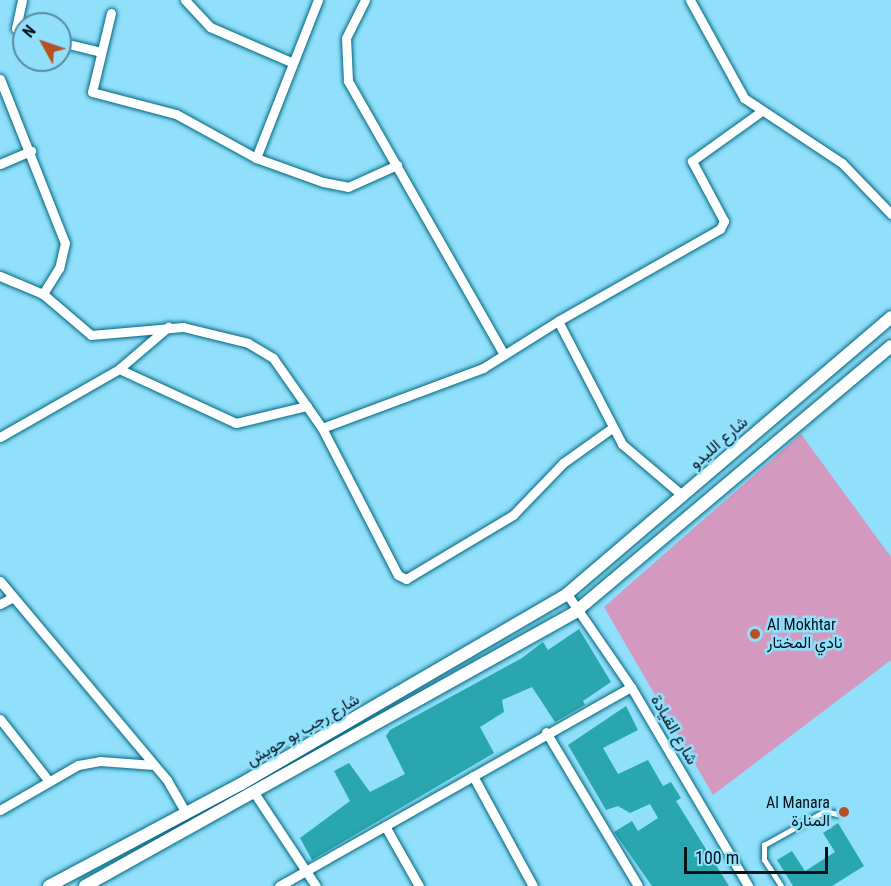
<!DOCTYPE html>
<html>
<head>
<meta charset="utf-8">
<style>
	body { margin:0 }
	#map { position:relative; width:891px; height:886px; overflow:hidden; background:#90e0fb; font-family:"Roboto Condensed",Vazirmatn,sans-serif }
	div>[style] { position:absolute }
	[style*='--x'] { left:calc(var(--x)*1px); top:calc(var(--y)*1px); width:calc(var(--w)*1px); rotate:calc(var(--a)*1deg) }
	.green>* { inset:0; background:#d499be }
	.building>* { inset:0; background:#29a6ae }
	.roads { filter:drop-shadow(0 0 2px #01677f) drop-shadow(0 0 2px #01677f) }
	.lane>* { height:4.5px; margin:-2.25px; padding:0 2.25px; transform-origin:2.25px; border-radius:2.25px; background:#fff }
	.street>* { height:9px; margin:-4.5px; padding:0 4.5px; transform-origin:4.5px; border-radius:4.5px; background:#fff }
	.secondary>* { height:12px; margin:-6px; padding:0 6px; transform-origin:6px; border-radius:6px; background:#fff }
	.dots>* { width:16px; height:16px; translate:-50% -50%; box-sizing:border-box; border:3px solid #90e0fb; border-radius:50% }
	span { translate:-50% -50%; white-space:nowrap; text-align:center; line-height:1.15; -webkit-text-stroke:5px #90e0fb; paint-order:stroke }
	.street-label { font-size:16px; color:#001118 }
	.poi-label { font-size:16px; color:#001118 }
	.left { translate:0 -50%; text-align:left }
	.right { translate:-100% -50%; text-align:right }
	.north { position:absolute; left:12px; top:12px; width:60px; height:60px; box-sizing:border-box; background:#90e0fb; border:2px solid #568da0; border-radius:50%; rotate:310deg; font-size:16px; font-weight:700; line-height:24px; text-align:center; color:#001118 }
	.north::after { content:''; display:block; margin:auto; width:21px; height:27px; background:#b75125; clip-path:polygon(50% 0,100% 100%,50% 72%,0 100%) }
	.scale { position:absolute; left:684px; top:847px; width:144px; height:27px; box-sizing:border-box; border:3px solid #001118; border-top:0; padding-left:8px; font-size:18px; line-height:21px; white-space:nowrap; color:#001118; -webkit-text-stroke:4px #90e0fb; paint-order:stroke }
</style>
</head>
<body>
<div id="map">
	<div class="green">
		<div style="clip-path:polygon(801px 434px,891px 557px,891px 660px,713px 795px,604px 607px)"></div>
	</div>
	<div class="building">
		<div style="clip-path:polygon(579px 629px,611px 682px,583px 701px,585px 705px,555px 722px,532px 687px,502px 700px,504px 712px,480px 727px,494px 753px,312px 860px,300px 838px,350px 801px,334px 771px,349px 763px,370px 792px,405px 774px,386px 736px,390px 730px,522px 658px,543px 642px,548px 650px)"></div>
		<div style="clip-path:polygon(626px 706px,638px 730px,603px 748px,618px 774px,648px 760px,663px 786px,671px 782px,681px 798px,676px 801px,729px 886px,652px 886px,614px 832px,632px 821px,638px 831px,658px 818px,650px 804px,630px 813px,618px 806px,606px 810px,568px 745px)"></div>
		<div style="clip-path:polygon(838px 823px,864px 866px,832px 886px,793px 886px,777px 860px,792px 851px,805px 871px,835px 852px,823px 833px)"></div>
	</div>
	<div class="roads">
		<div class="lane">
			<div style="--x:781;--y:886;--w:31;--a:-123"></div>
			<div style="--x:764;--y:860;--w:15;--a:-90"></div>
			<div style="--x:764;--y:845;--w:70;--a:-29.1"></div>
			<div style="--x:825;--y:811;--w:12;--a:14"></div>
		</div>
		<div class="street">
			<div style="--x:22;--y:0;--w:29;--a:102"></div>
			<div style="--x:16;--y:28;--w:9;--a:27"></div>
			<div style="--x:185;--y:0;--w:37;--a:47"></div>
			<div style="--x:210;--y:27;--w:88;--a:23.4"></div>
			<div style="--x:365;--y:0;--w:42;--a:116.6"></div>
			<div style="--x:346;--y:38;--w:43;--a:87.3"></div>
			<div style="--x:348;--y:81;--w:315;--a:60.3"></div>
			<div style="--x:690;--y:0;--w:112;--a:61.1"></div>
			<div style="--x:744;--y:98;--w:118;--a:33.6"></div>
			<div style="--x:842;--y:163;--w:71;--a:46.1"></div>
			<div style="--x:111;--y:13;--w:81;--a:103.5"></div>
			<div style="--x:92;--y:92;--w:87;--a:14.7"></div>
			<div style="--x:176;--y:114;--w:91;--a:28.8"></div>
			<div style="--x:256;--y:158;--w:71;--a:19.7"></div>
			<div style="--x:323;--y:182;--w:25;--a:11"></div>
			<div style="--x:348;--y:187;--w:54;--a:-24.2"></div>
			<div style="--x:60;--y:42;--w:42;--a:13.7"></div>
			<div style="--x:0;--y:79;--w:176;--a:68.4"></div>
			<div style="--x:65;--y:243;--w:26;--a:103"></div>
			<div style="--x:59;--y:268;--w:31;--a:122"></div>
			<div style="--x:43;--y:294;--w:63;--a:40.5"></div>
			<div style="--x:91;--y:335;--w:92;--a:-5"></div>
			<div style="--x:183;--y:327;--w:67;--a:13.8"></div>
			<div style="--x:248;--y:343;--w:29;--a:31"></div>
			<div style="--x:273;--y:358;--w:85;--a:55"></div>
			<div style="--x:322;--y:428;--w:172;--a:-20.4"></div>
			<div style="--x:483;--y:368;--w:89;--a:-32.1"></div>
			<div style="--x:558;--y:321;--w:139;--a:62.5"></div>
			<div style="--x:622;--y:444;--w:80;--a:40.4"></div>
			<div style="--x:256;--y:158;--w:170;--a:-68.6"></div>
			<div style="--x:0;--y:164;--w:34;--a:-23"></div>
			<div style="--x:0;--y:276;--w:47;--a:22.7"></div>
			<div style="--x:558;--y:321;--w:186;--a:-29.6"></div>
			<div style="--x:720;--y:229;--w:9;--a:-63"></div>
			<div style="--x:724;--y:221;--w:68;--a:-118.1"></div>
			<div style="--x:692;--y:161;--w:82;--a:-35.6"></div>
			<div style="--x:119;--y:369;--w:129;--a:24.8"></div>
			<div style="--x:236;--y:423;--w:73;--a:-13.5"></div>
			<div style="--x:322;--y:428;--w:165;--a:62.7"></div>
			<div style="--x:398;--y:575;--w:9;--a:27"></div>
			<div style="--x:406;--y:579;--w:125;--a:-30.9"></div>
			<div style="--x:513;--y:515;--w:72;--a:-46.1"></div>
			<div style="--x:563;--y:463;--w:60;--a:-35.5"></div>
			<div style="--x:0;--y:437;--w:137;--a:-29.7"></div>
			<div style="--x:119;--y:369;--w:65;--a:-40.6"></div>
			<div style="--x:0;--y:581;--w:260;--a:50"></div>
			<div style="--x:167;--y:780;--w:38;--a:60"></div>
			<div style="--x:567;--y:594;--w:113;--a:55.5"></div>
			<div style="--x:631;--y:687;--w:231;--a:59.5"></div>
			<div style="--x:0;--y:604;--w:15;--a:-28"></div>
			<div style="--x:0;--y:719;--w:78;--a:51.8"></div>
			<div style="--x:546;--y:732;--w:179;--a:59.1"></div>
			<div style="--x:473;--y:776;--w:125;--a:61.4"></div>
			<div style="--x:255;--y:794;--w:110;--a:56.5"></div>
			<div style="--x:0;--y:810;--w:90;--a:-30"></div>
			<div style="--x:78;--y:765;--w:22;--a:-10"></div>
			<div style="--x:100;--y:761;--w:54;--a:4.2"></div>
			<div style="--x:385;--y:826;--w:69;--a:60.5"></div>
			<div style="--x:279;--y:886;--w:404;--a:-29.5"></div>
		</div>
		<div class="secondary">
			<div style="--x:49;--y:886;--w:217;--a:-28"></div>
			<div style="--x:241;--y:784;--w:377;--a:-30.2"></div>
			<div style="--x:567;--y:594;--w:426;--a:-40.5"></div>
			<div style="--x:85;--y:886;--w:560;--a:-29.17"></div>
			<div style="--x:574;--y:613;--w:414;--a:-40.1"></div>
		</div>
	</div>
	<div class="dots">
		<div style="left:755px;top:634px;background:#b75125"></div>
		<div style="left:844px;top:812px;background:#b75125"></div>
	</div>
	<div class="street-label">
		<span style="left:719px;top:443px;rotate:-41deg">شارع الليدو</span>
		<span style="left:303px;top:730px;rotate:-30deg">شارع رجب بو حويش</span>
		<span style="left:674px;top:730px;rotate:60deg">شارع القيادة</span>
	</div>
	<div class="poi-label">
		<span class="left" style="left:767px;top:634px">Al Mokhtar<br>نادي المختار</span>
		<span class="right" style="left:830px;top:812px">Al Manara<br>المنارة</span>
	</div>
	<div class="north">N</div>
	<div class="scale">100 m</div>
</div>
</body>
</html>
